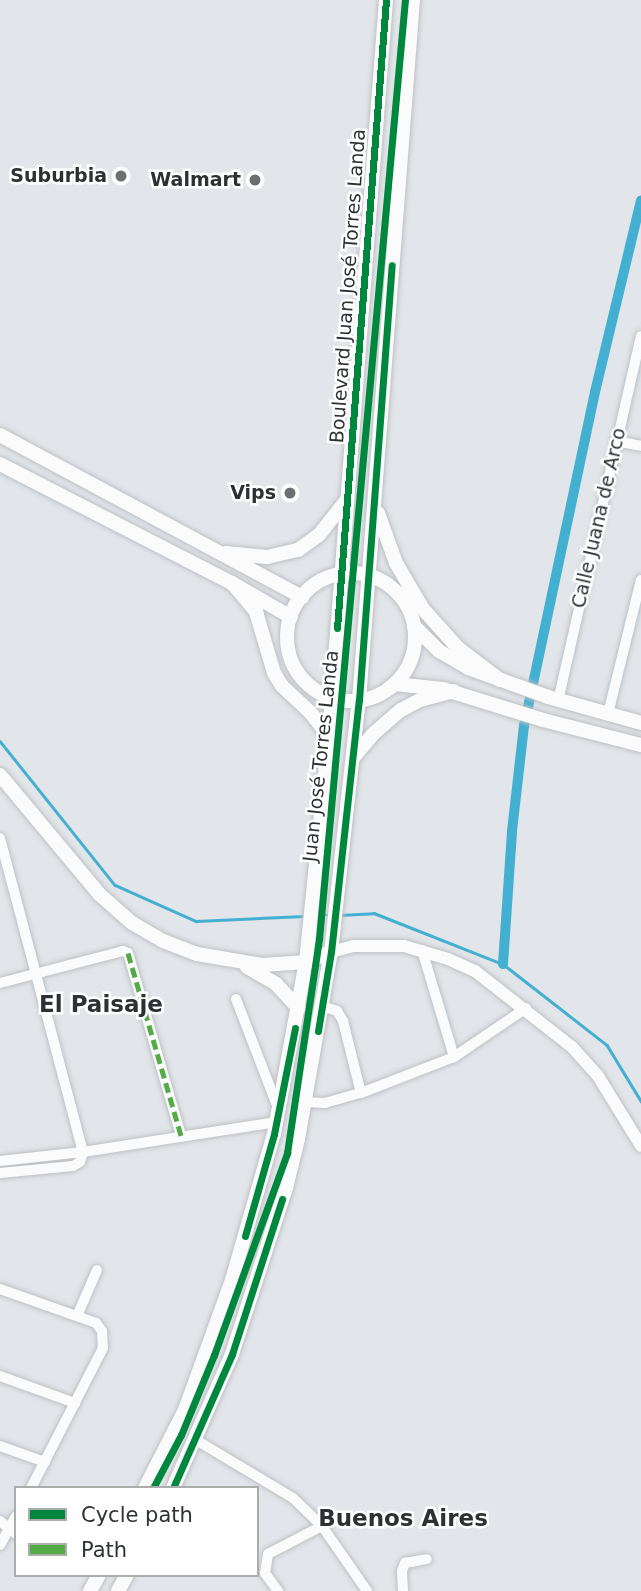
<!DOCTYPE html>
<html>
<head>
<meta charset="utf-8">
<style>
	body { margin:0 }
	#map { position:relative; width:641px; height:1591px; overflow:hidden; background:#e2e5e9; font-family:"DejaVu Sans",sans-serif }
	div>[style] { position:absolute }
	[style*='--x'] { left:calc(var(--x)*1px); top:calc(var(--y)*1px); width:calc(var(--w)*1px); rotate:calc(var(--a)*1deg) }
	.stream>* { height:2.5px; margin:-1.25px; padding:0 1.25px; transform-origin:1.25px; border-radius:1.25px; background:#44b0d1 }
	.canal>* { height:10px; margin:-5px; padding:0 5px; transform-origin:5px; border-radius:5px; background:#44b0d1 }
	.roads { filter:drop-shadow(0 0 2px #bec1c4) drop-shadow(0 0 2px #bec1c4) }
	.minor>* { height:10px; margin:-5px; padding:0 5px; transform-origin:5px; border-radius:5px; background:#fbfbfc }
	.tertiary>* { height:12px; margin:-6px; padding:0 6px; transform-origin:6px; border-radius:6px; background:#fbfbfc }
	.secondary>* { height:14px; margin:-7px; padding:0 7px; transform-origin:7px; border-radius:7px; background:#fbfbfc }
	.secondary>.ring { margin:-7px; padding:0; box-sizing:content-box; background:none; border:14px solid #fbfbfc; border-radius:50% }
	.primary>* { height:14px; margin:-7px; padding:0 7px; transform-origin:7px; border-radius:7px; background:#fbfbfc }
	.quiet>* { height:5px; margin-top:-2.5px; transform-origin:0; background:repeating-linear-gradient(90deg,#54ab45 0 10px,transparent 0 15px) }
	.cycleway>* { height:7px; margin:-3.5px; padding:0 3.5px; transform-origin:3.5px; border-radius:3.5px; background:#00873e }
	.dots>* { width:19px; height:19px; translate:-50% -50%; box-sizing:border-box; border:4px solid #fff; border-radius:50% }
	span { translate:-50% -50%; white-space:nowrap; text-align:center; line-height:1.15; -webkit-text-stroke:5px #fff; paint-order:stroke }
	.poi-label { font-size:19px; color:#2e3133; font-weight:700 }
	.right { translate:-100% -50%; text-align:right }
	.street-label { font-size:19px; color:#2e3133 }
	.quarter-label { font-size:23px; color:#2e3133; font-weight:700 }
	.legend { position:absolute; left:14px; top:1486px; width:245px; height:91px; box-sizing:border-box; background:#fff; border:2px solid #abadad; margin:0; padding:9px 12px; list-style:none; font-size:21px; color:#2e3133 }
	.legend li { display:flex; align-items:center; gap:14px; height:35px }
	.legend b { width:35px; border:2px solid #abadad }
</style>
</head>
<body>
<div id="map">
	<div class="stream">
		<div style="--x:0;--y:741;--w:184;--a:51.4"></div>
		<div style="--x:115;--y:885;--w:89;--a:24"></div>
		<div style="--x:196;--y:921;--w:108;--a:-2.7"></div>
		<div style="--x:314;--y:915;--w:15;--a:0"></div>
		<div style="--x:339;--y:915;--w:35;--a:-3"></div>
		<div style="--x:374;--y:913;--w:139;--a:21.6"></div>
		<div style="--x:503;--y:964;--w:132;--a:37.9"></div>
		<div style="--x:607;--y:1045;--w:66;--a:58.7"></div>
	</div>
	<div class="canal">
		<div style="--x:503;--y:964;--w:133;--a:-86.1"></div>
		<div style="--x:512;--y:831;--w:106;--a:-83.5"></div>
		<div style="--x:524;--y:726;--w:341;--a:-78"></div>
		<div style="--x:595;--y:392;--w:197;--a:-76.5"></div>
	</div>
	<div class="roads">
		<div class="minor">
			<div style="--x:616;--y:441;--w:25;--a:11"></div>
			<div style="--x:558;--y:701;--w:374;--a:-77.2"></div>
			<div style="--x:608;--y:714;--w:138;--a:-76.2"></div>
			<div style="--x:0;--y:838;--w:325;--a:75.2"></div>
			<div style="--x:83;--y:1152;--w:10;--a:107"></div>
			<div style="--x:80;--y:1162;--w:8;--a:150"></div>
			<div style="--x:73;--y:1166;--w:73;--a:174.5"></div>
			<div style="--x:422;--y:950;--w:112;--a:73.3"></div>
			<div style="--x:0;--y:983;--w:127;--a:-14.6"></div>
			<div style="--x:123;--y:951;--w:5;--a:22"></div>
			<div style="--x:128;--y:953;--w:191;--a:73.8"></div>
			<div style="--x:236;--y:999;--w:117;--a:68.9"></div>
			<div style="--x:322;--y:1006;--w:16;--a:18"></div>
			<div style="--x:337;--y:1011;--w:12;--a:59"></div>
			<div style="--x:343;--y:1021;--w:74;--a:76"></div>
			<div style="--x:304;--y:1102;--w:21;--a:3"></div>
			<div style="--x:325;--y:1103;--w:37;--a:-16"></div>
			<div style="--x:361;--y:1093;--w:100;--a:-21.2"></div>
			<div style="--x:454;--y:1057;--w:87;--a:-34.2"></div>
			<div style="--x:0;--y:1161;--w:83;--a:-6.2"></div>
			<div style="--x:83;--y:1152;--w:196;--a:-8.8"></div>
			<div style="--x:0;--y:1289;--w:102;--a:19.5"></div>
			<div style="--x:96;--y:1323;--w:10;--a:53"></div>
			<div style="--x:102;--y:1331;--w:17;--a:87"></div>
			<div style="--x:103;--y:1348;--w:157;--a:117.2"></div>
			<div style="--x:77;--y:1316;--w:50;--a:-66.5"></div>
			<div style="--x:0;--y:1376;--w:80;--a:19.8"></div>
			<div style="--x:196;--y:1440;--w:113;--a:30.9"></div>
			<div style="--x:293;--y:1498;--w:40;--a:44"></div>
			<div style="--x:322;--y:1526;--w:79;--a:55.3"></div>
			<div style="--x:0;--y:1446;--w:48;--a:19.6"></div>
			<div style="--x:0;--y:1521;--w:21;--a:39"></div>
			<div style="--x:0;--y:1545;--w:33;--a:-61"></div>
			<div style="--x:278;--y:1591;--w:22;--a:-126"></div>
			<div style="--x:265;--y:1573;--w:19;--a:-81"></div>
			<div style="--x:268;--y:1554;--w:61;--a:-27.4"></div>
			<div style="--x:403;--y:1591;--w:20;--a:-93"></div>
			<div style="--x:402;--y:1571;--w:9;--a:-69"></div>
			<div style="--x:405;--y:1563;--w:22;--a:-10"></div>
		</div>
		<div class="tertiary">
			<div style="--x:331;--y:952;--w:23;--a:-15"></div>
			<div style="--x:353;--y:946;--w:51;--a:0"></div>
			<div style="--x:404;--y:946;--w:46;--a:16.5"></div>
			<div style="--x:448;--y:959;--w:30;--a:24"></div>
			<div style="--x:475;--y:971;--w:123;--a:38.1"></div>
			<div style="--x:572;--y:1047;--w:39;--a:48"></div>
			<div style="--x:598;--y:1076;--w:82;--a:58.4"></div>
		</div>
		<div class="secondary">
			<div style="--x:0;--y:435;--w:343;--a:28.2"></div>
			<div style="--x:0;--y:464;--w:261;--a:27.2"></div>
			<div style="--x:232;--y:583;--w:68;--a:30"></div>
			<div class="ring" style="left:287px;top:573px;width:114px;height:114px"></div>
			<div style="--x:414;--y:626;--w:35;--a:45"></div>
			<div style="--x:439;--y:651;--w:34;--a:30"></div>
			<div style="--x:468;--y:668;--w:85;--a:19.9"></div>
			<div style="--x:548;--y:697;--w:97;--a:15.6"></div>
			<div style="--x:390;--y:688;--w:6;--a:-39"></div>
			<div style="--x:395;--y:684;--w:48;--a:5.9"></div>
			<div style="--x:443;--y:689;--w:105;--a:17.2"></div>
			<div style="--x:543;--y:720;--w:101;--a:14.3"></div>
		</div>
		<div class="primary">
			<div style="--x:378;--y:513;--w:53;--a:70.2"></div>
			<div style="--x:396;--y:563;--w:53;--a:59.6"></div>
			<div style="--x:423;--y:609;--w:52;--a:48.1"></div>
			<div style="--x:458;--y:648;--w:53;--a:37.3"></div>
			<div style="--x:226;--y:553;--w:41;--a:5.6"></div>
			<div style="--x:267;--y:557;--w:32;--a:-13"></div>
			<div style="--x:298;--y:550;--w:26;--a:-36"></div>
			<div style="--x:319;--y:535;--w:42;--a:-51.8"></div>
			<div style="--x:232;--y:583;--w:38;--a:50"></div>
			<div style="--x:256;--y:612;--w:64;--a:73.6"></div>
			<div style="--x:274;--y:673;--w:15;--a:58"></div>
			<div style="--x:282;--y:686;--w:38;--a:43"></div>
			<div style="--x:310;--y:712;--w:31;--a:52"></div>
			<div style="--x:353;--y:758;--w:31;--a:-50"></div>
			<div style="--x:373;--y:734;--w:37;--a:-41"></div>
			<div style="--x:401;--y:710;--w:21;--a:-28"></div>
			<div style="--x:420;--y:700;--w:35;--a:-15"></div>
			<div style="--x:0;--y:775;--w:155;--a:50.2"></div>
			<div style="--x:99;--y:894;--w:44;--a:41.3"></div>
			<div style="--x:132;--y:923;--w:36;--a:30"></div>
			<div style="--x:163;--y:941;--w:36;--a:21"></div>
			<div style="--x:197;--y:954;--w:67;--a:9.5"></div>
			<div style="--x:263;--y:965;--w:43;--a:-4"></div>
			<div style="--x:306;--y:962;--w:27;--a:-22"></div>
			<div style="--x:247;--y:967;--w:34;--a:30"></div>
			<div style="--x:276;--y:984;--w:33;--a:47"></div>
			<div style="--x:145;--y:1488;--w:88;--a:-62.9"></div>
			<div style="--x:185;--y:1410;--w:138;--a:-70.1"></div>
			<div style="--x:232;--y:1280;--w:152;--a:-74"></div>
			<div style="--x:274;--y:1134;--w:175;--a:-79.5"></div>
			<div style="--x:306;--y:962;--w:227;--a:-84.2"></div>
			<div style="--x:329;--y:736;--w:738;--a:-85.57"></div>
			<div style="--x:173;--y:1488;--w:146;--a:-66.2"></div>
			<div style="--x:232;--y:1354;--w:175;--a:-72"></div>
			<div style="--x:286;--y:1188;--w:50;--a:-76.2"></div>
			<div style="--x:298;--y:1139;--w:190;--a:-80"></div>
			<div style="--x:331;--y:952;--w:254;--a:-83.7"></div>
			<div style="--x:359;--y:700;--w:702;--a:-85.59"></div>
			<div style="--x:90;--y:1591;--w:18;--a:-61"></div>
			<div style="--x:118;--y:1591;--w:18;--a:-61"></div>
		</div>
	</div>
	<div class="quiet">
		<div style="--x:128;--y:953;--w:191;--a:73.8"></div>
	</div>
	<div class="cycleway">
		<div style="--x:337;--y:628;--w:630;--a:-85.54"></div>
		<div style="--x:318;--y:1031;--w:80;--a:-80.7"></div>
		<div style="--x:331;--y:952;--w:254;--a:-83.7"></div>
		<div style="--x:359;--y:700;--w:436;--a:-85.7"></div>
		<div style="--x:245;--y:1236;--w:106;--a:-74.1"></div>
		<div style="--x:274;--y:1134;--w:108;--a:-78.8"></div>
		<div style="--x:153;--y:1488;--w:60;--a:-62.2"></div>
		<div style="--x:181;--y:1435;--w:87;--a:-67.6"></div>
		<div style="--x:214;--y:1355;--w:215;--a:-70.1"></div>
		<div style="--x:287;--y:1153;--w:216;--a:-81.5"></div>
		<div style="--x:319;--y:939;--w:943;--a:-84.77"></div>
		<div style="--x:173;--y:1488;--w:146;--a:-66.2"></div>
		<div style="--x:232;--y:1354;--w:163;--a:-72.1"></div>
	</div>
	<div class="dots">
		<div style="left:121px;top:176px;background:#6d7073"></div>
		<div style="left:255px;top:180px;background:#6d7073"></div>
		<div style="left:290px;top:493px;background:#6d7073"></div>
	</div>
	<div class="poi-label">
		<span class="right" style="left:107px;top:176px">Suburbia</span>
		<span class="right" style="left:241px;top:180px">Walmart</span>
		<span class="right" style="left:276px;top:493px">Vips</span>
	</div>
	<div class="street-label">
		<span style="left:348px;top:286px;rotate:-86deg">Boulevard Juan José Torres Landa</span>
		<span style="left:599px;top:518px;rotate:-77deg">Calle Juana de Arco</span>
		<span style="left:321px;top:756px;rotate:-84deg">Juan José Torres Landa</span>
	</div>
	<div class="quarter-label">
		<span style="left:101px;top:1004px">El Paisaje</span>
		<span style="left:403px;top:1518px">Buenos Aires</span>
	</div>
	<ul class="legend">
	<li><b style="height:9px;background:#00873e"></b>Cycle path</li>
	<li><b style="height:9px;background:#54ab45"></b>Path</li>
	</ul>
</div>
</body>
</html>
